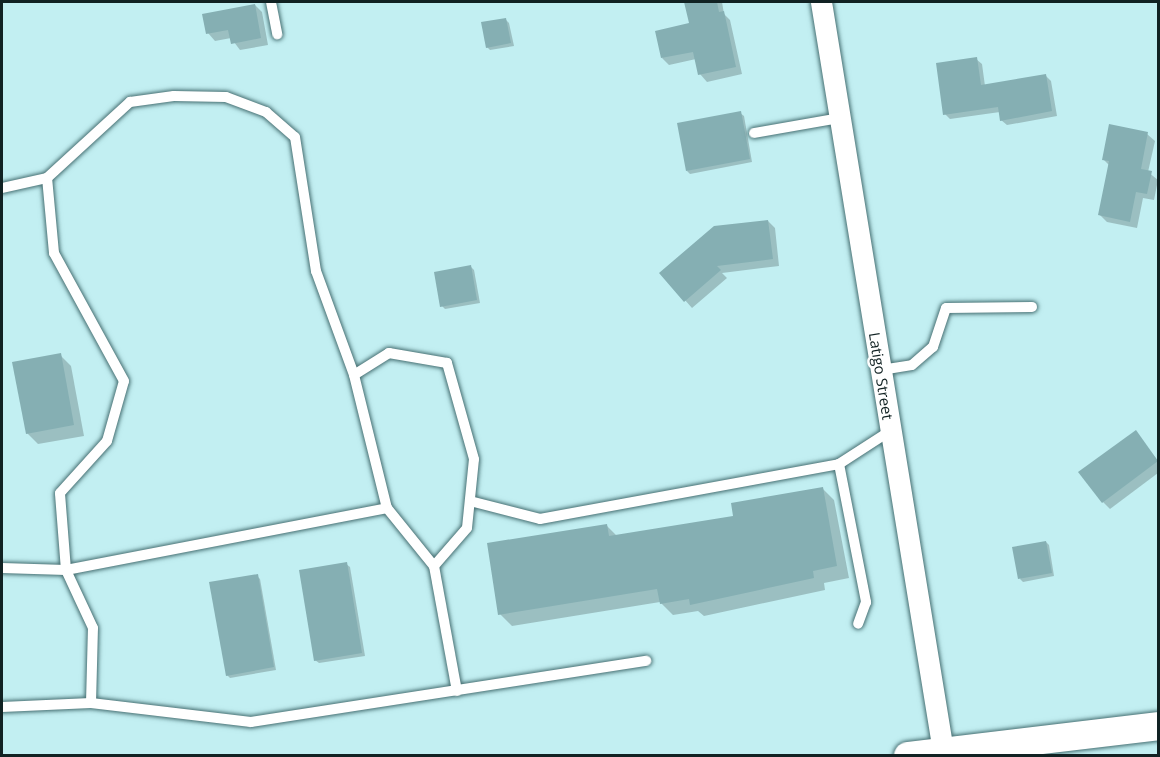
<!DOCTYPE html>
<html>
<head>
<meta charset="utf-8">
<style>
	body { margin:0 }
	#map { position:relative; width:1160px; height:757px; overflow:hidden; background:#c2eff2; font-family:"Open Sans",sans-serif }
	div>[style] { position:absolute }
	[style*='--x'] { left:calc(var(--x)*1px); top:calc(var(--y)*1px); width:calc(var(--w)*1px); rotate:calc(var(--a)*1deg) }
	.shadow>* { inset:0; background:#0003 }
	.building>* { inset:0; background:#85afb3 }
	.roads { filter:drop-shadow(0 0 2px #477073) drop-shadow(0 0 2px #477073) }
	.lane>* { height:10px; margin:-5px; padding:0 5px; transform-origin:5px; border-radius:5px; background:#fff }
	.street>* { height:21px; margin:-10.5px; padding:0 10.5px; transform-origin:10.5px; border-radius:10.5px; background:#fff }
	.secondary>* { height:28px; margin:-14px; padding:0 14px; transform-origin:14px; border-radius:14px; background:#fff }
	span { translate:-50% -50%; white-space:nowrap; text-align:center; line-height:1.15; -webkit-text-stroke:5px #fff; paint-order:stroke }
	.street-label { font-size:15px; color:#112223 }
	.frame { position:absolute; inset:0; border:3px solid #112223; pointer-events:none }
</style>
</head>
<body>
<div id="map">
	<div class="shadow">
		<div style="clip-path:polygon(686px 2px,722px 2px,724px 14px,730px 20px,742px 74px,707px 82px,700px 74px,696px 59px,669px 65px,662px 58px,690px 25px)"></div>
		<div style="clip-path:polygon(255px 5px,262px 12px,268px 45px,240px 50px,231px 38px,215px 41px,208px 33px)"></div>
		<div style="clip-path:polygon(506px 20px,509px 23px,514px 46px,490px 50px,487px 47px)"></div>
		<div style="clip-path:polygon(976px 59px,982px 64px,985px 86px,1045px 75px,1051px 81px,1057px 116px,1007px 125px,1001px 120px,1000px 112px,950px 119px,945px 114px)"></div>
		<div style="clip-path:polygon(740px 113px,744px 116px,752px 162px,690px 174px,687px 171px)"></div>
		<div style="clip-path:polygon(1147px 134px,1155px 141px,1148px 172px,1158px 180px,1154px 200px,1143px 198px,1137px 228px,1107px 222px,1100px 215px,1110px 166px,1104px 160px)"></div>
		<div style="clip-path:polygon(768px 221px,775px 228px,779px 266px,722px 273px,727px 278px,692px 308px,661px 273px)"></div>
		<div style="clip-path:polygon(471px 267px,474px 270px,480px 303px,445px 309px,442px 306px)"></div>
		<div style="clip-path:polygon(60px 355px,71px 366px,84px 436px,38px 444px,27px 433px)"></div>
		<div style="clip-path:polygon(1135px 432px,1158px 461px,1158px 473px,1110px 509px,1103px 502px)"></div>
		<div style="clip-path:polygon(822px 488px,834px 500px,849px 578px,824px 583px,825px 590px,704px 616px,698px 611px,673px 615px,660px 602px,512px 626px,500px 614px,607px 526px,617px 536px,735px 517px)"></div>
		<div style="clip-path:polygon(1046px 542px,1049px 545px,1054px 576px,1023px 582px,1020px 579px)"></div>
		<div style="clip-path:polygon(346px 564px,350px 567px,365px 656px,319px 663px,315px 660px)"></div>
		<div style="clip-path:polygon(257px 576px,260px 579px,276px 670px,230px 678px,227px 675px)"></div>
	</div>
	<div class="building">
		<div style="clip-path:polygon(684px 2px,717px 2px,719px 12px,724px 11px,736px 67px,698px 75px,693px 52px,661px 58px,655px 31px,689px 23px)"></div>
		<div style="clip-path:polygon(255px 4px,261px 38px,231px 44px,228px 30px,206px 34px,202px 14px)"></div>
		<div style="clip-path:polygon(506px 18px,511px 43px,486px 48px,481px 22px)"></div>
		<div style="clip-path:polygon(977px 57px,981px 85px,1046px 74px,1052px 111px,1000px 121px,998px 107px,943px 115px,936px 63px)"></div>
		<div style="clip-path:polygon(741px 111px,750px 159px,686px 171px,677px 123px)"></div>
		<div style="clip-path:polygon(1109px 124px,1148px 132px,1141px 169px,1152px 171px,1147px 194px,1136px 192px,1130px 222px,1098px 215px,1109px 161px,1102px 160px)"></div>
		<div style="clip-path:polygon(768px 220px,773px 259px,717px 266px,721px 270px,684px 302px,659px 273px,714px 226px)"></div>
		<div style="clip-path:polygon(471px 265px,477px 300px,440px 307px,434px 272px)"></div>
		<div style="clip-path:polygon(61px 353px,74px 425px,26px 434px,12px 362px)"></div>
		<div style="clip-path:polygon(1136px 430px,1158px 461px,1102px 503px,1078px 472px)"></div>
		<div style="clip-path:polygon(823px 487px,837px 566px,813px 571px,814px 578px,690px 605px,689px 599px,660px 604px,657px 589px,498px 615px,487px 543px,607px 524px,609px 536px,733px 516px,731px 503px)"></div>
		<div style="clip-path:polygon(1046px 541px,1052px 573px,1018px 579px,1012px 547px)"></div>
		<div style="clip-path:polygon(347px 562px,362px 653px,314px 661px,299px 570px)"></div>
		<div style="clip-path:polygon(258px 574px,274px 667px,226px 676px,209px 582px)"></div>
	</div>
	<div class="roads">
		<div class="lane">
			<div style="--x:271;--y:2;--w:33;--a:79"></div>
			<div style="--x:754;--y:133;--w:87;--a:-9.9"></div>
			<div style="--x:2;--y:188;--w:46;--a:-12.5"></div>
			<div style="--x:881;--y:370;--w:31;--a:-9"></div>
			<div style="--x:912;--y:365;--w:28;--a:-41"></div>
			<div style="--x:933;--y:347;--w:41;--a:-71.6"></div>
			<div style="--x:946;--y:308;--w:86;--a:-0.7"></div>
			<div style="--x:839;--y:464;--w:141;--a:78.9"></div>
			<div style="--x:866;--y:602;--w:23;--a:110"></div>
			<div style="--x:470;--y:501;--w:72;--a:14.4"></div>
			<div style="--x:540;--y:519;--w:304;--a:-10.4"></div>
			<div style="--x:839;--y:464;--w:61;--a:-32.9"></div>
			<div style="--x:434;--y:566;--w:50;--a:-49"></div>
			<div style="--x:467;--y:528;--w:69;--a:-84.2"></div>
			<div style="--x:474;--y:459;--w:100;--a:-105.7"></div>
			<div style="--x:447;--y:363;--w:59;--a:-170.2"></div>
			<div style="--x:389;--y:353;--w:41;--a:147.8"></div>
			<div style="--x:354;--y:375;--w:137;--a:76.1"></div>
			<div style="--x:387;--y:508;--w:75;--a:51"></div>
			<div style="--x:434;--y:566;--w:127;--a:79.6"></div>
			<div style="--x:2;--y:568;--w:64;--a:1.8"></div>
			<div style="--x:66;--y:570;--w:327;--a:-10.9"></div>
			<div style="--x:91;--y:703;--w:75;--a:-88.5"></div>
			<div style="--x:93;--y:628;--w:64;--a:-115"></div>
			<div style="--x:66;--y:570;--w:77;--a:-94.5"></div>
			<div style="--x:60;--y:493;--w:70;--a:-47.9"></div>
			<div style="--x:107;--y:441;--w:62;--a:-74.2"></div>
			<div style="--x:124;--y:381;--w:146;--a:-118.7"></div>
			<div style="--x:54;--y:253;--w:75;--a:-95.3"></div>
			<div style="--x:47;--y:178;--w:113;--a:-42.5"></div>
			<div style="--x:130;--y:102;--w:44;--a:-7.8"></div>
			<div style="--x:174;--y:96;--w:52;--a:1.1"></div>
			<div style="--x:226;--y:97;--w:43;--a:20.6"></div>
			<div style="--x:266;--y:112;--w:38;--a:41"></div>
			<div style="--x:295;--y:137;--w:136;--a:81.1"></div>
			<div style="--x:316;--y:271;--w:111;--a:69.9"></div>
			<div style="--x:2;--y:707;--w:89;--a:-2.6"></div>
			<div style="--x:91;--y:703;--w:161;--a:6.8"></div>
			<div style="--x:251;--y:722;--w:400;--a:-8.8"></div>
		</div>
		<div class="street">
			<div style="--x:821;--y:2;--w:759;--a:80.75"></div>
		</div>
		<div class="secondary">
			<div style="--x:908;--y:756;--w:252;--a:-6.8"></div>
		</div>
	</div>
	<div class="street-label">
		<span style="left:881px;top:376px;rotate:81deg">Latigo Street</span>
	</div>
	<div class="frame"></div>
</div>
</body>
</html>
